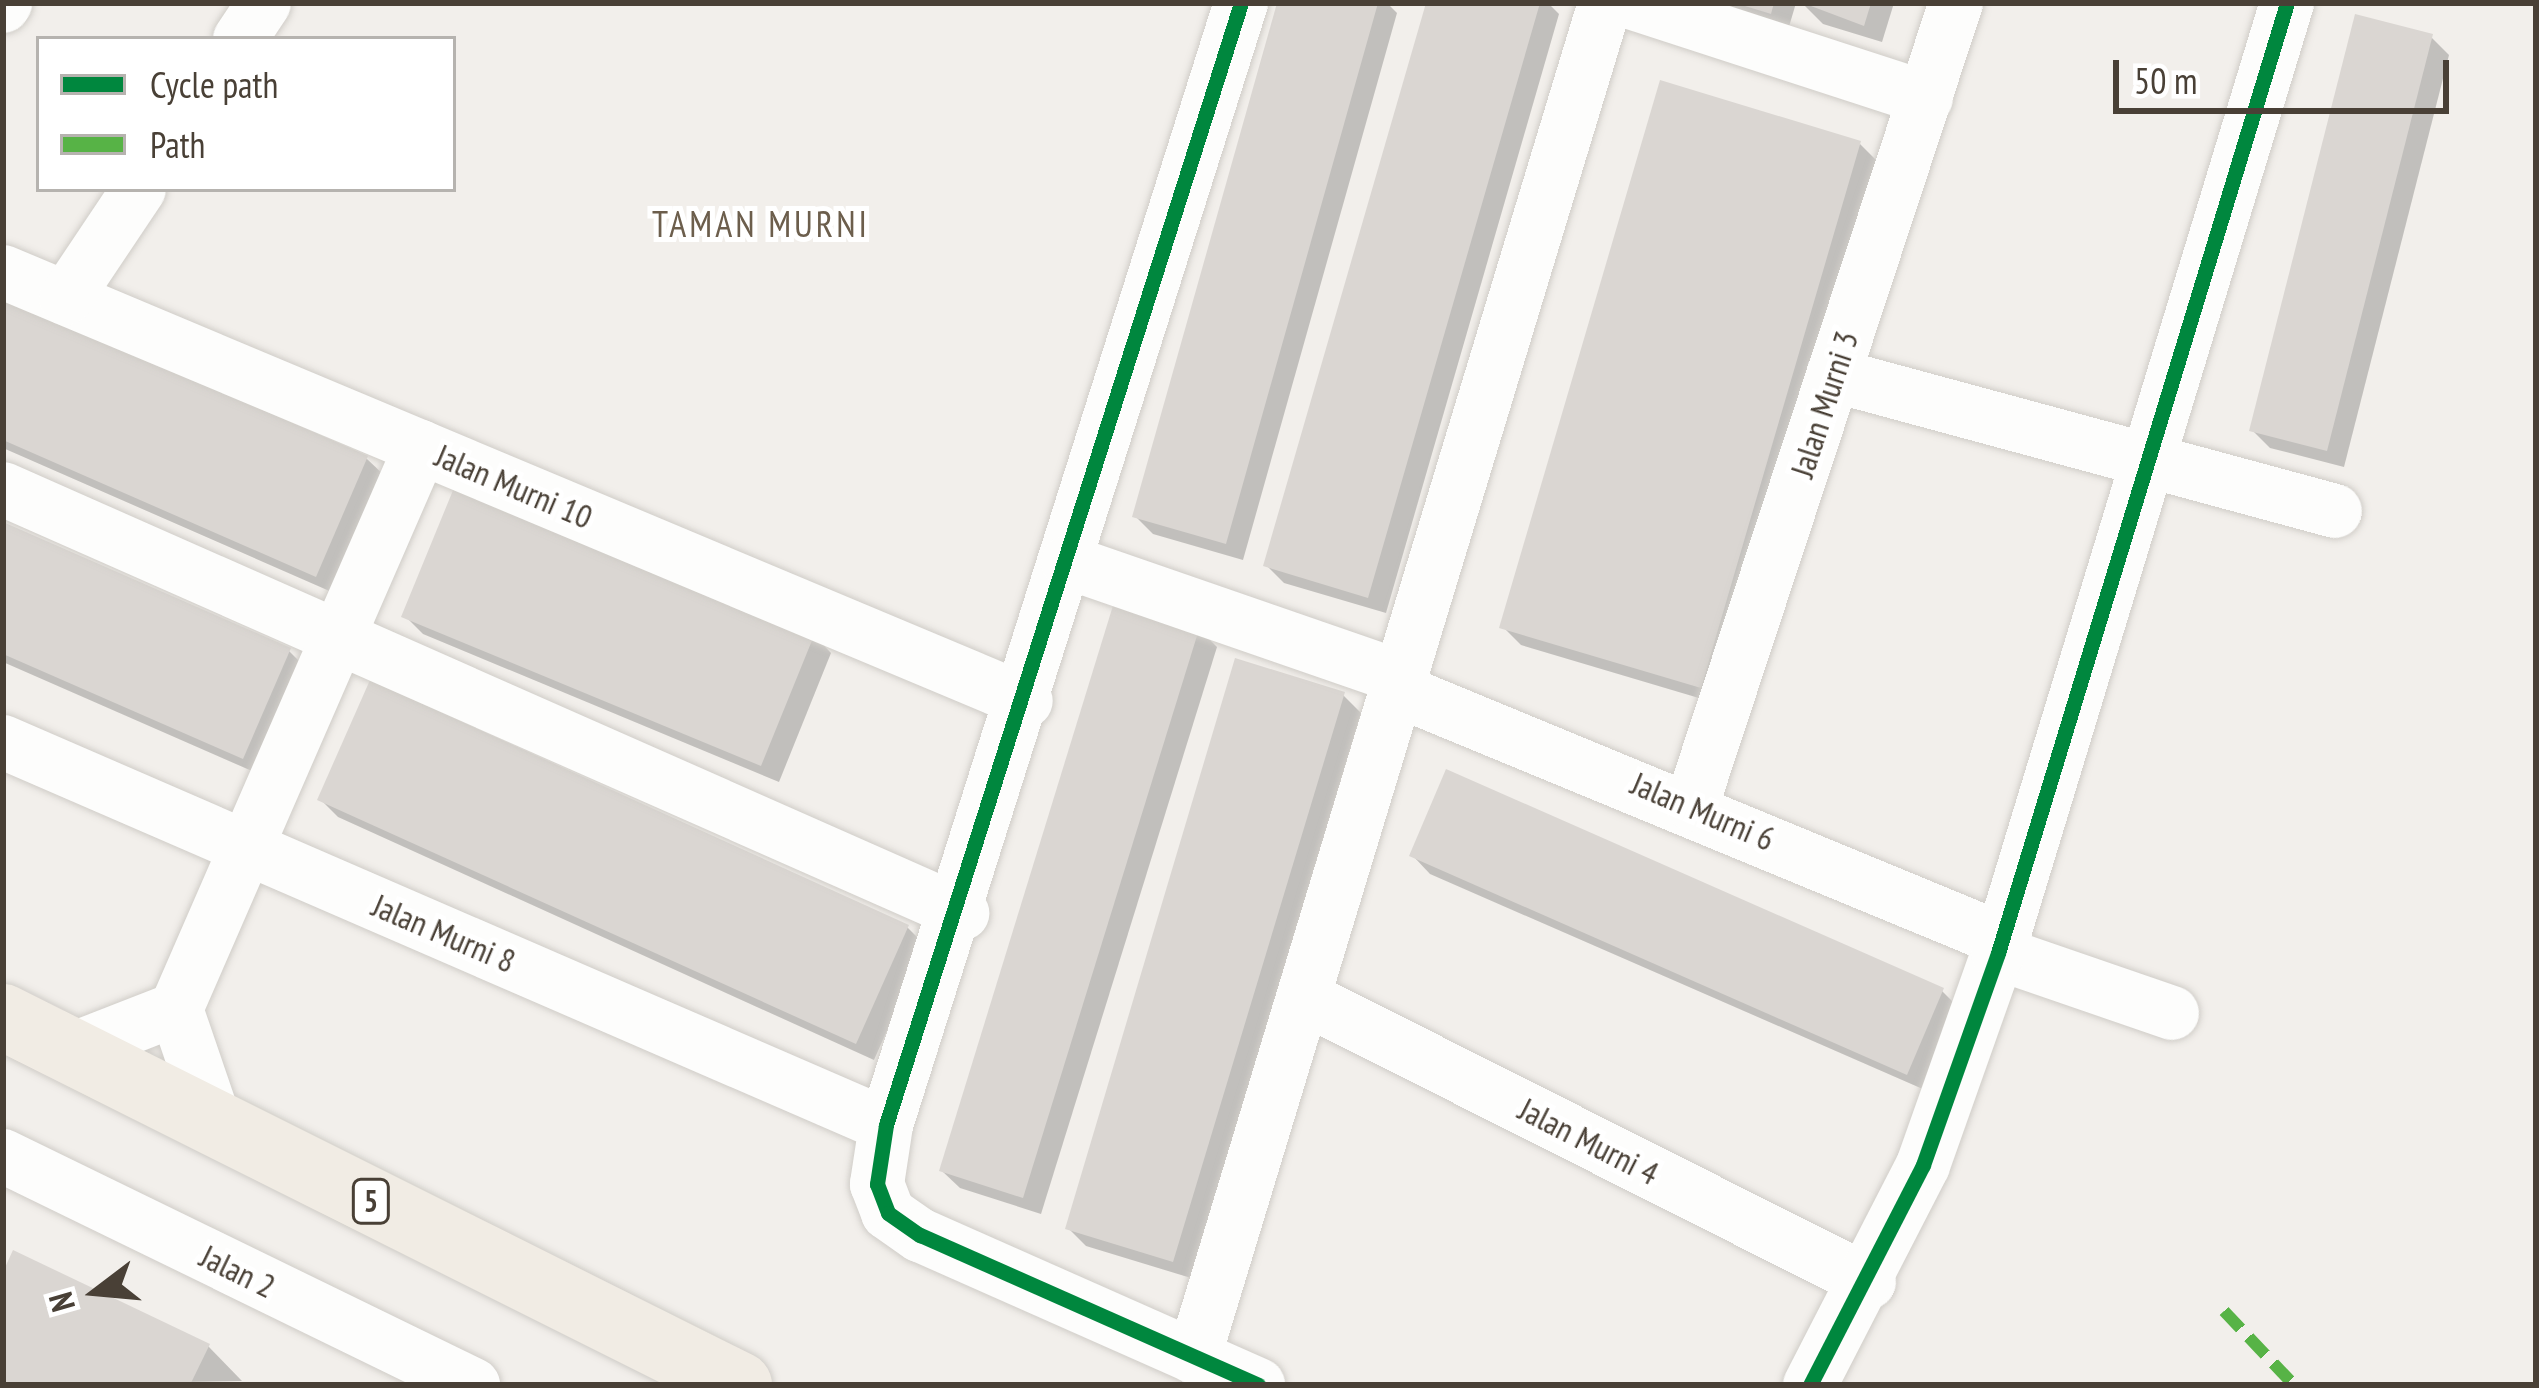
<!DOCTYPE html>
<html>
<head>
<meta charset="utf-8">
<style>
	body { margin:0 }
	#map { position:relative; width:2539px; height:1388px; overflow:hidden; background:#f2efeb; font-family:"PT Sans Narrow",sans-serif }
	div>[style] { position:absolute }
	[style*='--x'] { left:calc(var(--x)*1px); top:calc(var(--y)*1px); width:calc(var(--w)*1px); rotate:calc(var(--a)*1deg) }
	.shadow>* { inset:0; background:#0003 }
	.building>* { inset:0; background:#dad6d2 }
	.roads { filter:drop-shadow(0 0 3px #d0cdc8) drop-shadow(0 0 3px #d0cdc8) }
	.minor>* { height:54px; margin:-27px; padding:0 27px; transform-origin:27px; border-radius:27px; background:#fdfdfc }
	.major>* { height:66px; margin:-33px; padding:0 33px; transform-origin:33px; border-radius:33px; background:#f1ece4 }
	.quiet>* { height:12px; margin-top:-6px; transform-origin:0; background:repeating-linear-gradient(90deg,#57b346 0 24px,transparent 0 36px) }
	.cycleway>* { height:15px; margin:-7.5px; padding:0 7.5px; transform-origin:7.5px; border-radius:7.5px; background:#00873e }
	span { translate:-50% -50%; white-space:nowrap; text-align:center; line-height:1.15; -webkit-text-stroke:10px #fff; paint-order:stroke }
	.shield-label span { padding:3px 9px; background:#fff; border:3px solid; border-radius:9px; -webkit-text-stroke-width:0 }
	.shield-label { font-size:30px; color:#494036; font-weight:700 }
	.street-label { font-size:33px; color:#494036 }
	.neighbourhood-label { font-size:36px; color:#6c5e4c; letter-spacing:3px }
	.frame { position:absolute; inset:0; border:6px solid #494036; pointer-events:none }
	.legend { position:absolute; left:36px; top:36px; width:420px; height:156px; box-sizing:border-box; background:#fff; border:3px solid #b6b3af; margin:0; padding:15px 21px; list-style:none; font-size:36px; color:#494036 }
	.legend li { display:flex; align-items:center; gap:24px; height:60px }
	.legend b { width:60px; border:3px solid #b6b3af }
	.north { position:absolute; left:36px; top:1232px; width:120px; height:120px; -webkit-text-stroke:9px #fff; paint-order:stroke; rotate:254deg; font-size:33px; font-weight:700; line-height:48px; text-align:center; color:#494036 }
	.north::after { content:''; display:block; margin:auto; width:42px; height:54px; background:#494036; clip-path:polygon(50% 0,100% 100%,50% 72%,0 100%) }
	.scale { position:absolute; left:2113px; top:60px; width:336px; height:54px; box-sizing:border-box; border:6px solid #494036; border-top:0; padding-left:15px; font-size:36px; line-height:42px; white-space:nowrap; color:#494036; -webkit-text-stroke:9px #fff; paint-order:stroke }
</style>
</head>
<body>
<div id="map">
	<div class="shadow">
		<div style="clip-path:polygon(1280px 3px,1387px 3px,1397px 13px,1243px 560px,1153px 534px,1135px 516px)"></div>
		<div style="clip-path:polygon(1429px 3px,1548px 3px,1559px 14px,1386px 613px,1284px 583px,1266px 565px)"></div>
		<div style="clip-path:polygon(1720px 3px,1796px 3px,1788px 30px)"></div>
		<div style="clip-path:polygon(1894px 3px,1882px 42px,1823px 24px,1805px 6px)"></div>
		<div style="clip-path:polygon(2431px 37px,2449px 55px,2344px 467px,2270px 448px,2252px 430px)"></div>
		<div style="clip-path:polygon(1860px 144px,1878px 162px,1719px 704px,1521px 645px,1503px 627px)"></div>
		<div style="clip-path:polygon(3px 299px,367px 459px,385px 476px,334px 593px,3px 448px)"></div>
		<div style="clip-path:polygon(3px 525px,289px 651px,307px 669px,261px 775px,3px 662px)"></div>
		<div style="clip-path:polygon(405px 616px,814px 635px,831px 653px,779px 782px,423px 634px)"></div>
		<div style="clip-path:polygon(1199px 629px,1217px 647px,1041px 1214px,960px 1188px,942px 1171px)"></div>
		<div style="clip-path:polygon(1343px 695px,1361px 713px,1191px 1278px,1086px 1246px,1068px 1228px)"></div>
		<div style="clip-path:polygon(320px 799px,907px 927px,925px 945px,874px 1060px,338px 817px)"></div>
		<div style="clip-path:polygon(1413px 856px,1942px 991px,1960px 1009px,1925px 1090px,1430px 874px)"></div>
		<div style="clip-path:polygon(3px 1279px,208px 1346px,242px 1381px,3px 1385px)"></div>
	</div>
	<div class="building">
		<div style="clip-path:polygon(1277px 3px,1378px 3px,1226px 544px,1132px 517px)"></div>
		<div style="clip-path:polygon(1426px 3px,1540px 3px,1368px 598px,1263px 566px)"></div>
		<div style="clip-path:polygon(1735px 3px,1774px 3px,1771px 14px)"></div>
		<div style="clip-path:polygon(1803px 3px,1871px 3px,1864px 26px)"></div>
		<div style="clip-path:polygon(2355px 14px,2433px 34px,2327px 451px,2249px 431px)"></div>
		<div style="clip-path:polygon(1660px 80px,1861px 141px,1701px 688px,1499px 628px)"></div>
		<div style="clip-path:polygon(3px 296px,368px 456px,316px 577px,3px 440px)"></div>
		<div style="clip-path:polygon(456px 483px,815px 633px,761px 766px,401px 617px)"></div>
		<div style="clip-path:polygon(3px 522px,291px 648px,243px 759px,3px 654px)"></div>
		<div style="clip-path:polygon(1115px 599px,1200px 626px,1023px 1198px,939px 1171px)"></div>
		<div style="clip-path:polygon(1235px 658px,1345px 692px,1173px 1262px,1065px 1229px)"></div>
		<div style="clip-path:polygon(370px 680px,909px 925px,856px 1044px,317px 800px)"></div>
		<div style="clip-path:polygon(1446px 769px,1944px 988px,1907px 1075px,1409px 856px)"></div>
		<div style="clip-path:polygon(13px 1250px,210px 1344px,190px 1385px,3px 1385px,3px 1272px)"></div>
	</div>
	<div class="roads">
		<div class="minor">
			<div style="--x:1241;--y:3;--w:1177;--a:107.56"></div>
			<div style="--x:886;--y:1125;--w:60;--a:98.7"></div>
			<div style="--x:877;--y:1184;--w:31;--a:69"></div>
			<div style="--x:888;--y:1213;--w:39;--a:35"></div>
			<div style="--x:920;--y:1235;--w:370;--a:23.9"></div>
			<div style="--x:1633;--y:3;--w:308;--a:18"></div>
			<div style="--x:3;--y:6;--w:4;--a:-56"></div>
			<div style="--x:240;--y:39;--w:43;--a:-56.3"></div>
			<div style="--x:3;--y:272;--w:1109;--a:22.75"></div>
			<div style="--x:66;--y:298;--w:131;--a:-56.2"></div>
			<div style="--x:1833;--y:375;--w:520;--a:15.16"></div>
			<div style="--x:3;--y:489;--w:1049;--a:23.85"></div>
			<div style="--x:1068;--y:562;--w:355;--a:19.1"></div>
			<div style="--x:1400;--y:691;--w:652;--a:22.44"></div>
			<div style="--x:3;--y:742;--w:962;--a:23.45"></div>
			<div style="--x:1692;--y:804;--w:843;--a:-71.76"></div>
			<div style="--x:1998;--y:953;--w:184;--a:19"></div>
			<div style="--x:1309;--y:1000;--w:627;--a:26.73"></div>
			<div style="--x:69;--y:1051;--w:115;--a:-21.4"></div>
			<div style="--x:215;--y:1123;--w:120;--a:-108.9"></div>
			<div style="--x:176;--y:1009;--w:613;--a:-66.45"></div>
			<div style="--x:3;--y:1156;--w:523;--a:25.98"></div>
			<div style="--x:1194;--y:1357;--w:1415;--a:-73.11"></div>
			<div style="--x:1810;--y:1385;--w:247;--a:-62.8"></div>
			<div style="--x:1923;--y:1165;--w:225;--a:-70.5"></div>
			<div style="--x:1998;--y:953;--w:993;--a:-73.08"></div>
		</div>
		<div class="major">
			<div style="--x:3;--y:1017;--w:823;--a:26.57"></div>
		</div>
	</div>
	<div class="quiet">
		<div style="--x:2224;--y:1311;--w:102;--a:46.6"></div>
	</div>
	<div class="cycleway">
		<div style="--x:1241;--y:3;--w:1177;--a:107.56"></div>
		<div style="--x:886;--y:1125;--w:60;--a:98.7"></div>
		<div style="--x:877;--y:1184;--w:31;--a:69"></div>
		<div style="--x:888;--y:1213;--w:39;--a:35"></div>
		<div style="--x:920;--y:1235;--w:370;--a:23.9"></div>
		<div style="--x:1810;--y:1385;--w:247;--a:-62.8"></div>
		<div style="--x:1923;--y:1165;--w:225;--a:-70.5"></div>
		<div style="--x:1998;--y:953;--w:993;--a:-73.08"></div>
	</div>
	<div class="shield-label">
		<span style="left:371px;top:1201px">5</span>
	</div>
	<div class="street-label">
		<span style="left:1824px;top:404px;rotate:-72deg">Jalan Murni 3</span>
		<span style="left:514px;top:486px;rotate:23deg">Jalan Murni 10</span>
		<span style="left:1703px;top:811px;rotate:23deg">Jalan Murni 6</span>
		<span style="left:444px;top:933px;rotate:23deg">Jalan Murni 8</span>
		<span style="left:1589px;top:1141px;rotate:27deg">Jalan Murni 4</span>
		<span style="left:238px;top:1271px;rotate:26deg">Jalan 2</span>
	</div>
	<div class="neighbourhood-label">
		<span style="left:761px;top:224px">TAMAN MURNI</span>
	</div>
	<div class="frame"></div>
	<ul class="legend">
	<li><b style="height:15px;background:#00873e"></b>Cycle path</li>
	<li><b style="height:15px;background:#57b346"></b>Path</li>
	</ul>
	<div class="north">N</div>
	<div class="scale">50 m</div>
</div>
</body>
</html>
